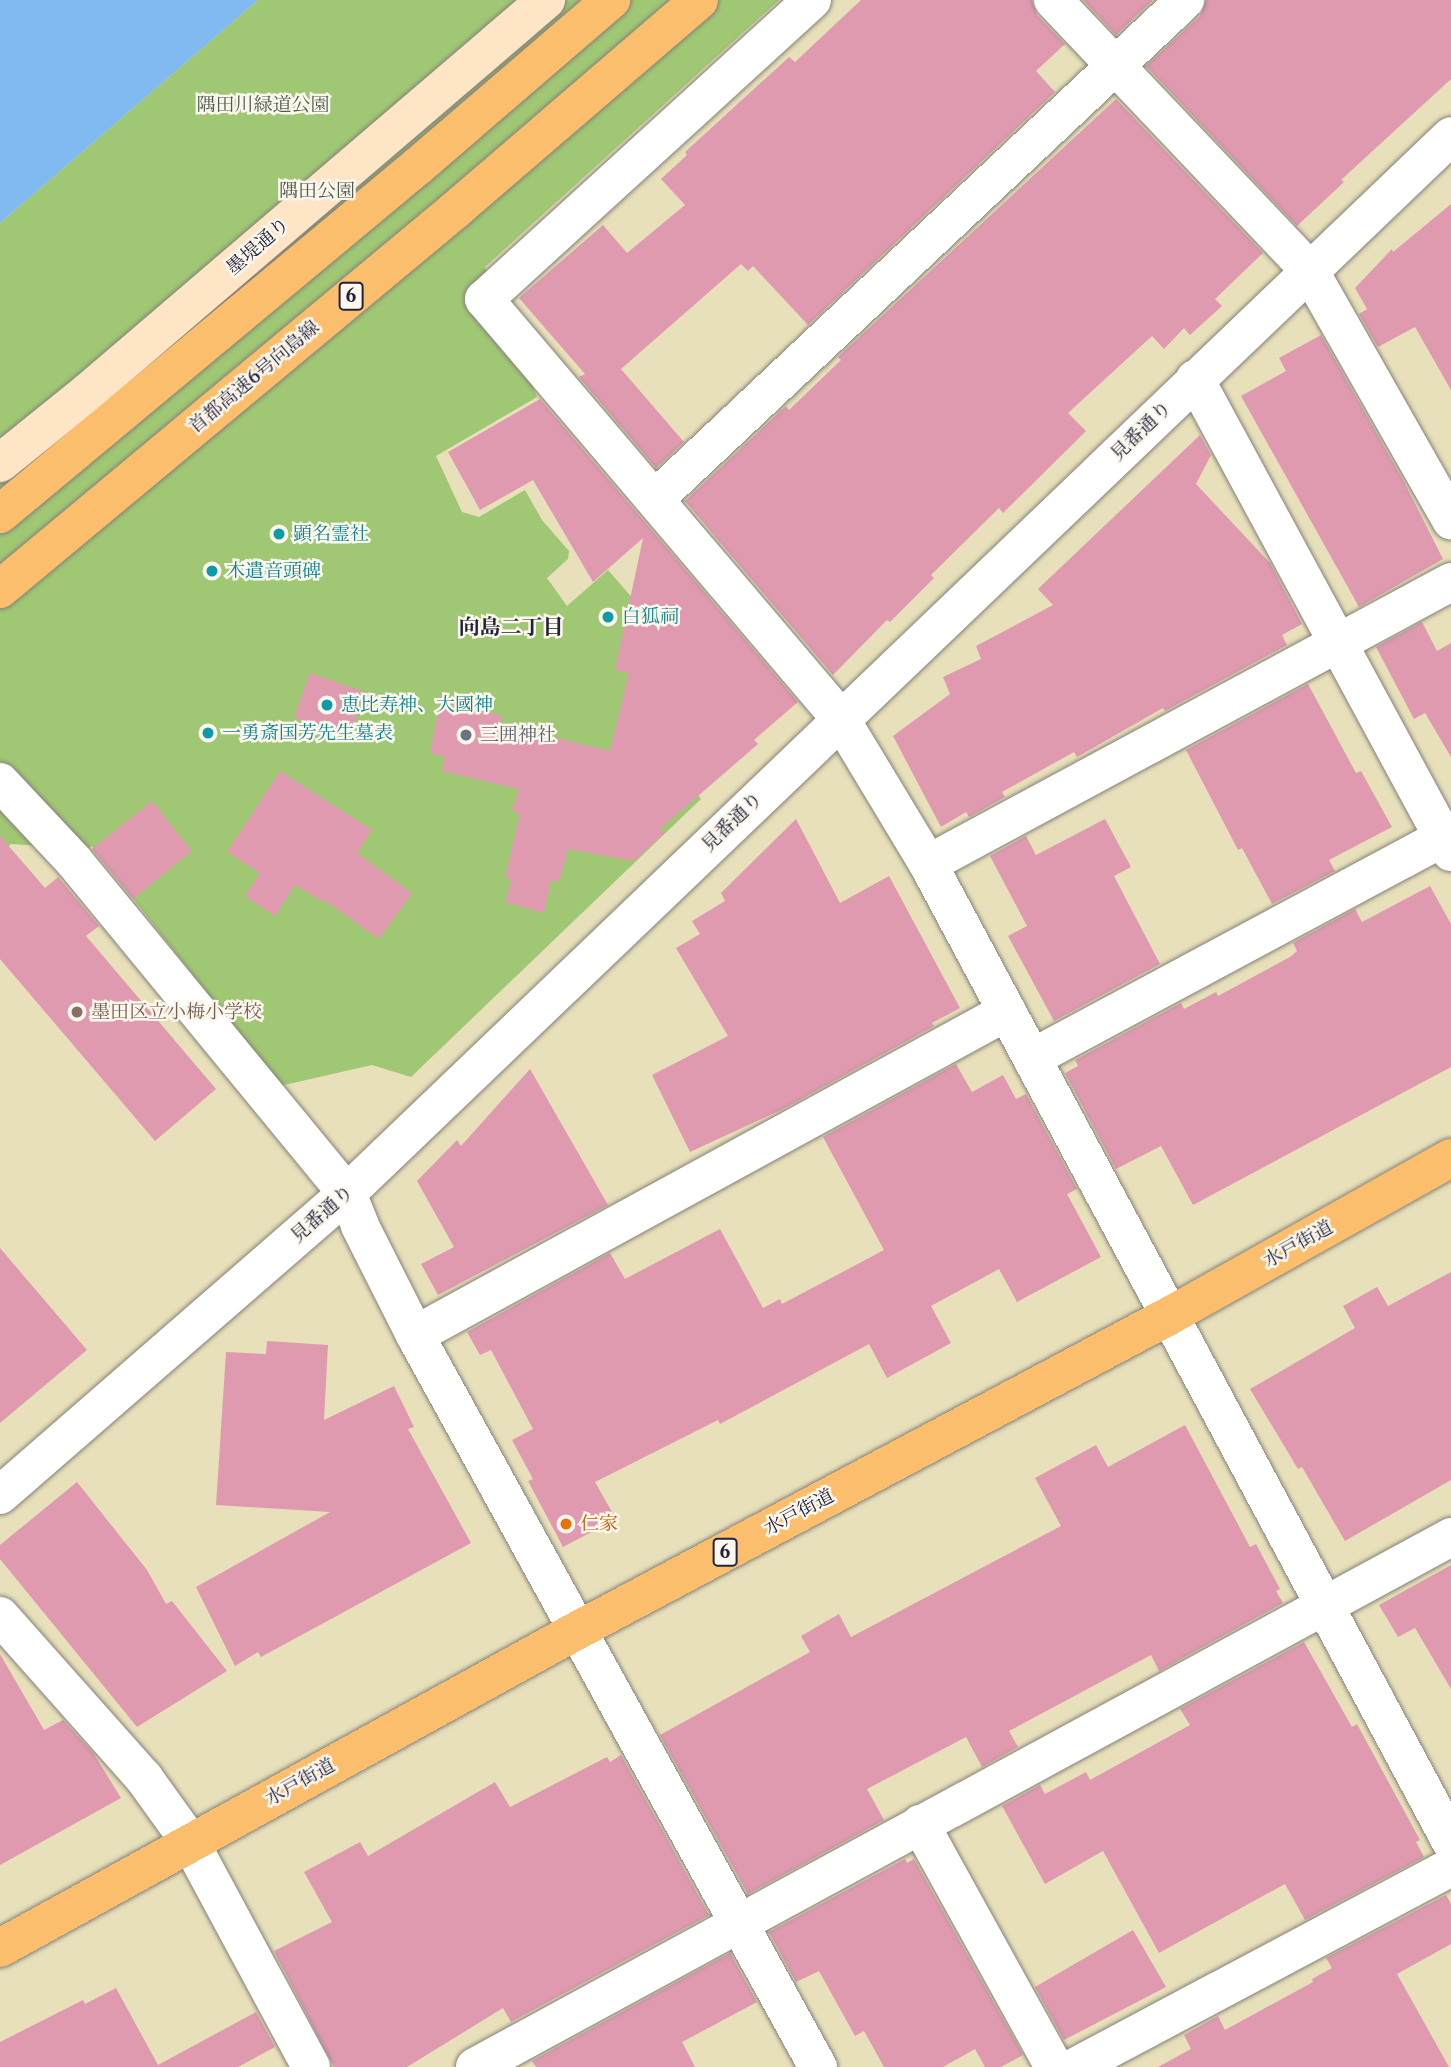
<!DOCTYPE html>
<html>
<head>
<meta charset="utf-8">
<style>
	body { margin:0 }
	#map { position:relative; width:1451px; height:2067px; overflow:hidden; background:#e8e0ba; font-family:"Libre Caslon Text","Noto Serif JP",serif }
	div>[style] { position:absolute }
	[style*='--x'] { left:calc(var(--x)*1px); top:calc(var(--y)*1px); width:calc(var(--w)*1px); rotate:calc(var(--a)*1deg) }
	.green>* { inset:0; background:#a0c874 }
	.water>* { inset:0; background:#80baf1 }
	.building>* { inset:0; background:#df9ab0 }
	.roads { filter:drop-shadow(0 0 2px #85817a) drop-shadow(0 0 2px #85817a) }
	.minor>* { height:38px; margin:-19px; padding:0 19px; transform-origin:19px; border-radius:19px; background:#fff }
	.tertiary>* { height:38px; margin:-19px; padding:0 19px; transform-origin:19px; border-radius:19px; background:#fff }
	.secondary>* { height:38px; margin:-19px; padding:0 19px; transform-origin:19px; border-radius:19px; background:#fde5c5 }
	.trunk>* { height:38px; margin:-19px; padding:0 19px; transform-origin:19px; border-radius:19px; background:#fabe6d }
	.motorway>* { height:38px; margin:-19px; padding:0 19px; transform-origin:19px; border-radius:19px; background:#fabe6d }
	.dots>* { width:19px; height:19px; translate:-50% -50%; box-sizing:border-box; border:4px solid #fbf7ec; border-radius:50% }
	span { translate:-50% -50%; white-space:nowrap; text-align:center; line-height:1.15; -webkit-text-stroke:5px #fbf7ec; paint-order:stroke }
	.shield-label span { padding:2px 5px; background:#fbf7ec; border:2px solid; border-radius:5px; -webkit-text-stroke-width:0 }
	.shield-label { font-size:18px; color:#22223b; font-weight:700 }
	.park-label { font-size:19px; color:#4e5c4f }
	.street-label { font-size:19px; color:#22223b }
	.culture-label { font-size:19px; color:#0d838f }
	.left { translate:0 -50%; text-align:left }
	.worship-label { font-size:19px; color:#5b616d }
	.education-label { font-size:19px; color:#785e54 }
	.food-label { font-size:19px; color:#c56008 }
	.neighbourhood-label { font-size:21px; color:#22223b; font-weight:700 }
</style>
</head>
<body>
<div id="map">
	<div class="green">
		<div style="clip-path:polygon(258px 0,779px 0,485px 267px,537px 397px,436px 456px,462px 512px,479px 517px,525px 490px,542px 520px,569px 551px,568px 559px,547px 578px,567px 606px,608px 570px,682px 655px,687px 780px,701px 799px,411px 1077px,372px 1065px,280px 1086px,92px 846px,87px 849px,11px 844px,0 854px,0 223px)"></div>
	</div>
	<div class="water">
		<div style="clip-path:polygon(0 0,258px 0,0 223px)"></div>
	</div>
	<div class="building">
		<div style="clip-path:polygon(861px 0,1032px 0,1037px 15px,1065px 44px,1036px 71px,1055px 92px,808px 325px,753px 266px,748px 271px,741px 264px,621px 369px,684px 442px,656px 468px,579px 377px,585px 374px,519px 298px,603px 225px,627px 253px,685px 205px,661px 179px,687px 155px,685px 152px,789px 57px,795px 62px)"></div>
		<div style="clip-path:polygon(1083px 0,1153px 0,1116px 35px)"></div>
		<div style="clip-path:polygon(1206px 0,1451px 0,1451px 79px,1341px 180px,1344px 182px,1297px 226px,1146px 66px,1200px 16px)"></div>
		<div style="clip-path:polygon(1116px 99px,1263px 253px,1215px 299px,1222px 306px,1190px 335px,1184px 328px,1164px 349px,1152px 336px,1068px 413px,1086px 431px,1003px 513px,999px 508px,931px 575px,934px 578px,890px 622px,887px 620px,833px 675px,685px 501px,786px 406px,789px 410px,841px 360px,838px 357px)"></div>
		<div style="clip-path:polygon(1451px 204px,1451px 390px,1415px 327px,1378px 347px,1359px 314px,1367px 309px,1355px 288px,1392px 249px,1393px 252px)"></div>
		<div style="clip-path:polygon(1321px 335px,1403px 480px,1443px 559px,1359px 607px,1241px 396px,1286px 371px,1279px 358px)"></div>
		<div style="clip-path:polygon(540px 399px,798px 702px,754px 740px,758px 744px,660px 829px,665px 833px,634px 861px,568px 849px,559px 882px,551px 880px,544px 913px,505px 902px,512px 879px,505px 877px,520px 814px,512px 811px,519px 789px,442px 771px,445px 757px,430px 753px,440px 703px,493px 713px,502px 716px,500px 724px,610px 751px,629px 673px,615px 670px,643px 538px,593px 582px,533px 480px,480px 510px,448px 452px)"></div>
		<div style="clip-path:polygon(1200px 435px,1211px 455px,1196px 484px,1270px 563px,1302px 624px,1282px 635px,1287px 645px,1165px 711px,1163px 708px,1077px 757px,1074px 752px,1002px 792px,1005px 797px,969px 817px,966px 812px,941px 827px,893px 736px,950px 694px,943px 677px,981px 659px,976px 646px,1053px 605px,1038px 589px)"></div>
		<div style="clip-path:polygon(1422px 622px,1437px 651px,1451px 643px,1451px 757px,1425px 713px,1414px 719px,1376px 647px)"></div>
		<div style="clip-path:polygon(310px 673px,365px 692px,349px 737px,294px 717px)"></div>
		<div style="clip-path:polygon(1308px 684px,1356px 773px,1361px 771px,1392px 827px,1329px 860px,1335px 871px,1272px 904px,1242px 848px,1238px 850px,1186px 750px)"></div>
		<div style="clip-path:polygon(280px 771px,372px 830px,357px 853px,412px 893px,379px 939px,326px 901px,325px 903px,295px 885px,275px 916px,245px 896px,260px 873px,227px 852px)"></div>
		<div style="clip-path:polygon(152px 801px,192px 851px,133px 899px,92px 849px)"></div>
		<div style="clip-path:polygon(796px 819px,840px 903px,889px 876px,960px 1008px,932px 1023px,934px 1026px,783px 1109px,690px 1152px,652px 1075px,728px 1036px,676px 948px,700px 934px,692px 921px,725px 901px,721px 893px)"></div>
		<div style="clip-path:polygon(1105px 819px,1131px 867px,1114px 876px,1160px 964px,1054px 1021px,1008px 936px,1027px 926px,990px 856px,1026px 836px,1036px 855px)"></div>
		<div style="clip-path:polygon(0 836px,45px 888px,58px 877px,99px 926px,86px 936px,216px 1089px,155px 1141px,0 959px)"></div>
		<div style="clip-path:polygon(1430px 886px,1451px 924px,1451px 1067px,1193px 1205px,1161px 1146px,1116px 1169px,1065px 1073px,1078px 1066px,1075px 1060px,1181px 1003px,1184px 1009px,1216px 992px,1218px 996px,1290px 957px,1297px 951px,1293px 943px,1355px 909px,1362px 922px)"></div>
		<div style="clip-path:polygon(956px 1064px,972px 1092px,1003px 1075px,1016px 1099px,1026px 1094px,1077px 1189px,1067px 1194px,1101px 1257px,1017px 1302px,999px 1269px,931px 1306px,951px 1343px,887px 1378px,869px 1344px,720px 1424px,718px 1420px,595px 1482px,616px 1519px,563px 1547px,528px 1481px,533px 1479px,512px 1440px,533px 1429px,491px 1350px,480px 1355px,467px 1332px,610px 1253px,625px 1279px,720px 1229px,763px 1308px,780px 1299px,782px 1304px,884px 1250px,823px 1137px)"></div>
		<div style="clip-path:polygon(530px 1069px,608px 1205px,438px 1295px,421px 1264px,454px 1247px,417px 1181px,457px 1140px,461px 1146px)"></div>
		<div style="clip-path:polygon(0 1248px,87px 1350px,0 1423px)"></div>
		<div style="clip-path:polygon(1451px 1272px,1451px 1480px,1345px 1541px,1302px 1467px,1298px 1469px,1250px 1389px,1355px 1328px,1343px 1306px,1377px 1287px,1388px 1306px)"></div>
		<div style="clip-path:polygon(267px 1341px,328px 1345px,324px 1420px,394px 1386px,414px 1427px,408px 1429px,471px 1543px,261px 1657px,258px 1652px,235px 1666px,196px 1587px,330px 1512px,216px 1505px,226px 1352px,266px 1354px)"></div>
		<div style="clip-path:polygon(1185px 1425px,1250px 1547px,1256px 1544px,1280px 1589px,1276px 1591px,1283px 1603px,1159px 1671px,1151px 1655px,1009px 1731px,1018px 1747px,982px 1767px,966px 1737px,867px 1789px,884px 1820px,748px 1894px,660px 1735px,810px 1652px,801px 1636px,839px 1614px,851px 1637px,1061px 1526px,1035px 1478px,1096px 1445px,1108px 1467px)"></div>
		<div style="clip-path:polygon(77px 1482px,147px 1570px,166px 1604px,172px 1601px,227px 1671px,137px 1727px,0 1559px,0 1545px)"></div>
		<div style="clip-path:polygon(1451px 1565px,1451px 1689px,1415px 1628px,1398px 1637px,1379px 1605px)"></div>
		<div style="clip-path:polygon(1304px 1642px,1352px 1727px,1357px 1724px,1420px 1840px,1416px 1842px,1424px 1857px,1305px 1920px,1285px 1884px,1159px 1953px,1103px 1851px,1045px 1884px,1002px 1806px,1040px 1785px,1045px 1794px,1086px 1772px,1090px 1780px,1190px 1725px,1180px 1709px)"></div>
		<div style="clip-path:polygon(0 1654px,44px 1730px,63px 1720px,94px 1754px,121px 1798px,0 1865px)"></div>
		<div style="clip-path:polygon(621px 1755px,709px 1915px,511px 2022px,503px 2008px,407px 2067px,334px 2067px,274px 1951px,332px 1922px,304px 1872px,360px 1842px,368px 1856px,495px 1782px,510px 1807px,607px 1757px,610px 1762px)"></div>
		<div style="clip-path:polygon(905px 1859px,907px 1863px,914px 1859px,1023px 2055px,1001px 2067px,985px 2067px,975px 2049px,943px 2067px,884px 2067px,864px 2031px,855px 2036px,819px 1971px,796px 1982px,769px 1932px)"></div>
		<div style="clip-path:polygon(1446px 1895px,1451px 1904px,1451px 1944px,1397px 1974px,1449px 2067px,1158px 2067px,1191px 2049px,1184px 2035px,1218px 2016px,1225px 2030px,1313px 1982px,1312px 1979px,1332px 1968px,1326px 1958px)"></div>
		<div style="clip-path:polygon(1133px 1930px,1166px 1987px,1064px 2040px,1035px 1987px)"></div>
		<div style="clip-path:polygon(730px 1953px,757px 2002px,682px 2042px,695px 2067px,536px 2067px,532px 2061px)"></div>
		<div style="clip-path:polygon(116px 1988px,158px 2065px,256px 2012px,275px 2047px,238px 2067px,0 2067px,0 2042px,83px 2000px,85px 2004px)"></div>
	</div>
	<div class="roads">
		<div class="minor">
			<div style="--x:812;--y:0;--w:444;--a:137.6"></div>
			<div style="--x:484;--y:299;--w:550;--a:49.65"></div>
			<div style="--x:840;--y:718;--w:170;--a:58.9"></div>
			<div style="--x:928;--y:864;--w:1109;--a:61.86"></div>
			<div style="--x:1053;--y:0;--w:372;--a:46.5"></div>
			<div style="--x:1309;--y:270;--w:288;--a:60.4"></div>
			<div style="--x:1195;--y:379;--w:538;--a:61.58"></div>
			<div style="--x:655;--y:499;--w:728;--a:-43.27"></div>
			<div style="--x:0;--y:782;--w:107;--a:46.9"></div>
			<div style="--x:73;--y:860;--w:431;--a:50.6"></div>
			<div style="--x:347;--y:1193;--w:35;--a:68"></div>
			<div style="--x:360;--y:1226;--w:122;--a:63.2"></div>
			<div style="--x:415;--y:1335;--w:836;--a:61.17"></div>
			<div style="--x:928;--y:864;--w:594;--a:-28.33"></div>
			<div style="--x:1032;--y:1058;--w:476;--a:-28.2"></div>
			<div style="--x:415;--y:1335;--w:674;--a:-28.66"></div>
			<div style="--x:0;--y:1616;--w:217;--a:48.4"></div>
			<div style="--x:144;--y:1778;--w:79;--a:54.3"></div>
			<div style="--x:190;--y:1842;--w:255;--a:61.7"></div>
			<div style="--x:920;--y:1824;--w:277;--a:61.1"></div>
			<div style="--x:475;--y:2067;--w:1111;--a:-28.5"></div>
			<div style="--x:1075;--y:2067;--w:426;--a:-28"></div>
		</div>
		<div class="tertiary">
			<div style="--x:0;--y:1495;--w:460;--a:-41"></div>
			<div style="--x:347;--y:1193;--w:1528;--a:-43.75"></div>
		</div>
		<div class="secondary">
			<div style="--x:0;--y:463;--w:113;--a:-38.9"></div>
			<div style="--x:88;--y:392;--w:603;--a:-40.56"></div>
		</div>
		<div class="trunk">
			<div style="--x:0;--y:1948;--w:660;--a:-28.82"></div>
			<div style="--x:578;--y:1630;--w:671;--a:-27.98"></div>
			<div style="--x:1171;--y:1315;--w:321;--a:-29.3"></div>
		</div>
		<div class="motorway">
			<div style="--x:0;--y:514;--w:544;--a:-39.78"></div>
			<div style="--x:418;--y:166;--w:255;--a:-40.7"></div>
			<div style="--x:0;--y:589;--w:591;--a:-39.78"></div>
			<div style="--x:454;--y:211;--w:323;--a:-40.7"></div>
		</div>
	</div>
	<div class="dots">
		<div style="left:279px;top:534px;background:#0f9aa8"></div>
		<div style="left:212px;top:571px;background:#0f9aa8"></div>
		<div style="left:608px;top:617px;background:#0f9aa8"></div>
		<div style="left:327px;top:705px;background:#0f9aa8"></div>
		<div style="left:208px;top:733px;background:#0f9aa8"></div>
		<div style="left:466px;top:735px;background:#6b7280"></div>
		<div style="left:77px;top:1012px;background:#8d6e63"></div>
		<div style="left:566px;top:1524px;background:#e8710a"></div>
	</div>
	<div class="shield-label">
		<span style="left:351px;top:296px">6</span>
		<span style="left:725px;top:1552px">6</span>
	</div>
	<div class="park-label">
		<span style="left:263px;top:105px">隅田川緑道公園</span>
		<span style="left:317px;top:191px">隅田公園</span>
	</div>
	<div class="street-label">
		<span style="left:258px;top:246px;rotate:-41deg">墨堤通り</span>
		<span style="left:254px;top:377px;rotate:-40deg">首都高速6号向島線</span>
		<span style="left:1141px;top:431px;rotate:-44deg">見番通り</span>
		<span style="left:732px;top:822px;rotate:-44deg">見番通り</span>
		<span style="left:322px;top:1214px;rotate:-41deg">見番通り</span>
		<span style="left:1298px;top:1244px;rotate:-29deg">水戸街道</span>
		<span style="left:799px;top:1512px;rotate:-28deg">水戸街道</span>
		<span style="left:300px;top:1782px;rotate:-29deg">水戸街道</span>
	</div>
	<div class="culture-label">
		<span class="left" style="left:293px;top:534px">顕名霊社</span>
		<span class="left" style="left:226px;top:571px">木遣音頭碑</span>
		<span class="left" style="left:622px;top:617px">白狐祠</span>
		<span class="left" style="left:341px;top:705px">恵比寿神、大國神</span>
		<span class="left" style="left:222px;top:733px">一勇斎国芳先生墓表</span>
	</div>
	<div class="worship-label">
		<span class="left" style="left:480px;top:735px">三囲神社</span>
	</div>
	<div class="education-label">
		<span class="left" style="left:91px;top:1012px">墨田区立小梅小学校</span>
	</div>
	<div class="food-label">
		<span class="left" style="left:580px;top:1524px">仁家</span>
	</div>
	<div class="neighbourhood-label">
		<span style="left:511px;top:627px">向島二丁目</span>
	</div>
</div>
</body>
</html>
